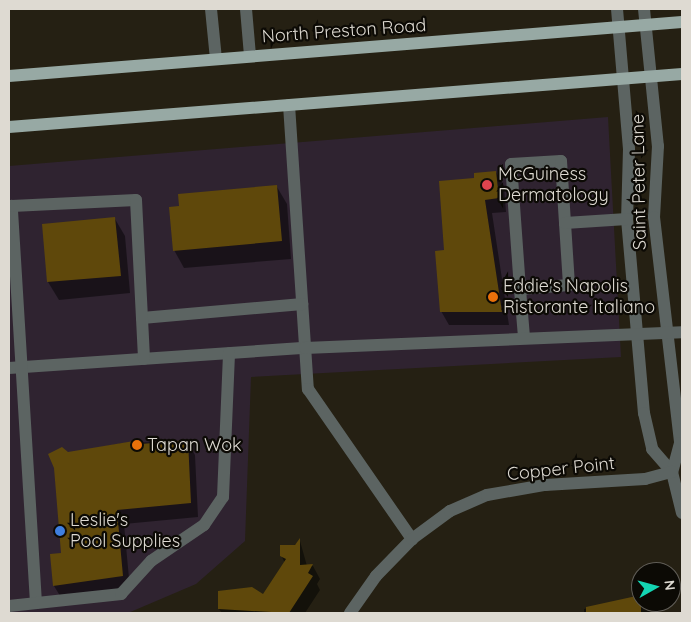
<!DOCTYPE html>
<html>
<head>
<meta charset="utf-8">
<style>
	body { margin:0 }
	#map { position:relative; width:691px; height:622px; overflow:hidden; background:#252013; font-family:Quicksand,sans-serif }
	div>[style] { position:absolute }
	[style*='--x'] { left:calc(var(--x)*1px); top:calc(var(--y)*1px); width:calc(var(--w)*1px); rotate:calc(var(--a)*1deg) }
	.commercial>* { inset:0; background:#2f2330 }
	.shadow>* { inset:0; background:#0007 }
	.building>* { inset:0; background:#5f480b }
	.minor>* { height:12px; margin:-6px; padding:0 6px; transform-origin:6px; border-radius:6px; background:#5c6462 }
	.major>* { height:12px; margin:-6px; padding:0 6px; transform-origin:6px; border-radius:6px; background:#97a9a4 }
	.dots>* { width:14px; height:14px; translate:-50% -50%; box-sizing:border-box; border:2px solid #0c0a05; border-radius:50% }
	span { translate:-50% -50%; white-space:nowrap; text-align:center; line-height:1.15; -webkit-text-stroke:4.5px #0c0a05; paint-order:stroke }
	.street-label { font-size:18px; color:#dedad2 }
	.poi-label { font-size:18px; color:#dedad2 }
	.left { translate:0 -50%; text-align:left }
	.frame { position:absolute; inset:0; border:10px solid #dedad2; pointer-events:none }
	.north { position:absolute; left:631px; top:562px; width:50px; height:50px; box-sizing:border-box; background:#0c0a05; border:1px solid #605d57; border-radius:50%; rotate:83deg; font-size:14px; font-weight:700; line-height:20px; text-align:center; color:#dedad2 }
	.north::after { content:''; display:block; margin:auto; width:18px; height:22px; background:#14d5b3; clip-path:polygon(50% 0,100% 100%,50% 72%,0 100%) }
</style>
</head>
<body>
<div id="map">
	<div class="commercial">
		<div style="clip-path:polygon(608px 117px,621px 357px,251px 377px,245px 541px,196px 584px,128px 613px,9px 613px,9px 166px)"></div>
	</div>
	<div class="shadow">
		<div style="clip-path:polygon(496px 172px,504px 186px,506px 212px,492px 213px,509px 325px,449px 325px,441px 311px,445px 251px,475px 179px)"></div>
		<div style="clip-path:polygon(277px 187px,287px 204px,291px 259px,184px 268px,174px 250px)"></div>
		<div style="clip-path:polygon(115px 219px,125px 236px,130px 293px,59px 300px,48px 282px,43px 225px)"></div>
		<div style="clip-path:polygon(187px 441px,195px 455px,198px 517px,124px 524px,130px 589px,62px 599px,54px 586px,51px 555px,62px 554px,68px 453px,124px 443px)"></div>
		<div style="clip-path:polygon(300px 541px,307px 566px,313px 566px,320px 579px,317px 584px,320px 590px,305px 613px,222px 613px,219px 609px,264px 596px,285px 563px,281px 555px)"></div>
		<div style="clip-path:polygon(641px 596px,651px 613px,584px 613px,584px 609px)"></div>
	</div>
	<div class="building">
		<div style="clip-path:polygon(496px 171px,499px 198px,485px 200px,502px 312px,440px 312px,435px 251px,444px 250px,439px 181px,474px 178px,474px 173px)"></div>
		<div style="clip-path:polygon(277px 185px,282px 241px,173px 251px,169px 207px,179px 206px,178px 194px)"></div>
		<div style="clip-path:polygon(115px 217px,121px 276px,47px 282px,42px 224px)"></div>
		<div style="clip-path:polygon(140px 440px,141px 444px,188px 440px,191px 503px,117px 510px,123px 576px,53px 586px,50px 554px,61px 553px,54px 468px,48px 454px,62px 447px,68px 452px)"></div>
		<div style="clip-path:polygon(300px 538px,300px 565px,313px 564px,308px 573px,313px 576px,289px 613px,218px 609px,218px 591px,252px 587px,263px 594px,286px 559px,280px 556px,280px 545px,295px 545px)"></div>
		<div style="clip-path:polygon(641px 595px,641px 613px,586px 613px,586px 607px)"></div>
	</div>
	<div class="minor">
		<div style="--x:211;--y:9;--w:50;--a:84.3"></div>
		<div style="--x:246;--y:9;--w:47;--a:85.1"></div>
		<div style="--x:617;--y:9;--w:141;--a:85.1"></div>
		<div style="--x:629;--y:149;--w:70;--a:91.6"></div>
		<div style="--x:627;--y:219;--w:195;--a:85"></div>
		<div style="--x:644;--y:413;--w:37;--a:77"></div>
		<div style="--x:652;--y:449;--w:30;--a:49"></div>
		<div style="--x:672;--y:472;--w:42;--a:76.3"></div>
		<div style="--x:644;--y:9;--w:138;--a:84.2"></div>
		<div style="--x:658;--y:146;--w:71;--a:93.2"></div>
		<div style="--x:654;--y:217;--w:227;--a:83.4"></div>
		<div style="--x:680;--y:443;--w:30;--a:105"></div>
		<div style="--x:289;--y:105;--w:285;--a:86.2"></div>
		<div style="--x:308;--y:389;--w:183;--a:55.3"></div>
		<div style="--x:520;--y:289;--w:125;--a:-94.1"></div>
		<div style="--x:511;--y:164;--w:50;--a:-3.4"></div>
		<div style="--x:561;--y:161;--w:62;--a:86.3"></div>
		<div style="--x:142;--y:318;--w:161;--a:-5"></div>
		<div style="--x:524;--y:337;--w:48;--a:-94.8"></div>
		<div style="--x:520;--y:289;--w:49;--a:-4.7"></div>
		<div style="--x:569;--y:285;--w:62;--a:-93.7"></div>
		<div style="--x:565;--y:223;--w:62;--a:-3.7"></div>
		<div style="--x:9;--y:368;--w:297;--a:-3.9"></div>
		<div style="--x:305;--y:348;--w:377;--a:-2.4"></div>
		<div style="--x:36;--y:603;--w:398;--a:-93.5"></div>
		<div style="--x:12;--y:206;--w:124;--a:-2.8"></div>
		<div style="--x:136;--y:200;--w:159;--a:87.1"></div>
		<div style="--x:9;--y:606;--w:113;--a:-6.1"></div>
		<div style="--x:121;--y:594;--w:45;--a:-47.7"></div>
		<div style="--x:151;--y:561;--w:64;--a:-34.2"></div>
		<div style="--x:204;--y:525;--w:34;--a:-56"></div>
		<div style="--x:223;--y:497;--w:144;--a:-87.6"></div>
		<div style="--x:350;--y:613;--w:45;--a:-54.9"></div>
		<div style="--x:376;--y:576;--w:52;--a:-45.8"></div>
		<div style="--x:412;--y:539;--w:47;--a:-36.4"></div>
		<div style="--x:450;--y:511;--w:40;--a:-23.4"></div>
		<div style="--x:487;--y:495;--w:59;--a:-9.8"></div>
		<div style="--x:545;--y:485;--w:100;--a:-3.4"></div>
		<div style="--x:645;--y:479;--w:28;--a:-15"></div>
	</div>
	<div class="major">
		<div style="--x:9;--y:76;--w:675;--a:-4.59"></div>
		<div style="--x:9;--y:127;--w:675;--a:-4.5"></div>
	</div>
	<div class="dots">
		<div style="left:487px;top:185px;background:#e0444e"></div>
		<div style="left:493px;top:297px;background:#e8710a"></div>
		<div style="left:137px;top:445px;background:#e8710a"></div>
		<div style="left:60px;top:531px;background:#3f7fe0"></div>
	</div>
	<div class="street-label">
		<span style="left:344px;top:31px;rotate:-4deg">North Preston Road</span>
		<span style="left:639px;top:182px;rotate:-91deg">Saint Peter Lane</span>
		<span style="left:561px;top:469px;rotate:-6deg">Copper Point</span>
	</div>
	<div class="poi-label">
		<span class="left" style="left:498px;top:185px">McGuiness<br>Dermatology</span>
		<span class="left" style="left:503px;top:297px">Eddie's Napolis<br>Ristorante Italiano</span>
		<span class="left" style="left:147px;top:445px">Tapan Wok</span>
		<span class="left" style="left:70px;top:531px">Leslie's<br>Pool Supplies</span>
	</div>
	<div class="frame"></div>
	<div class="north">N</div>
</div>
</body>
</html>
